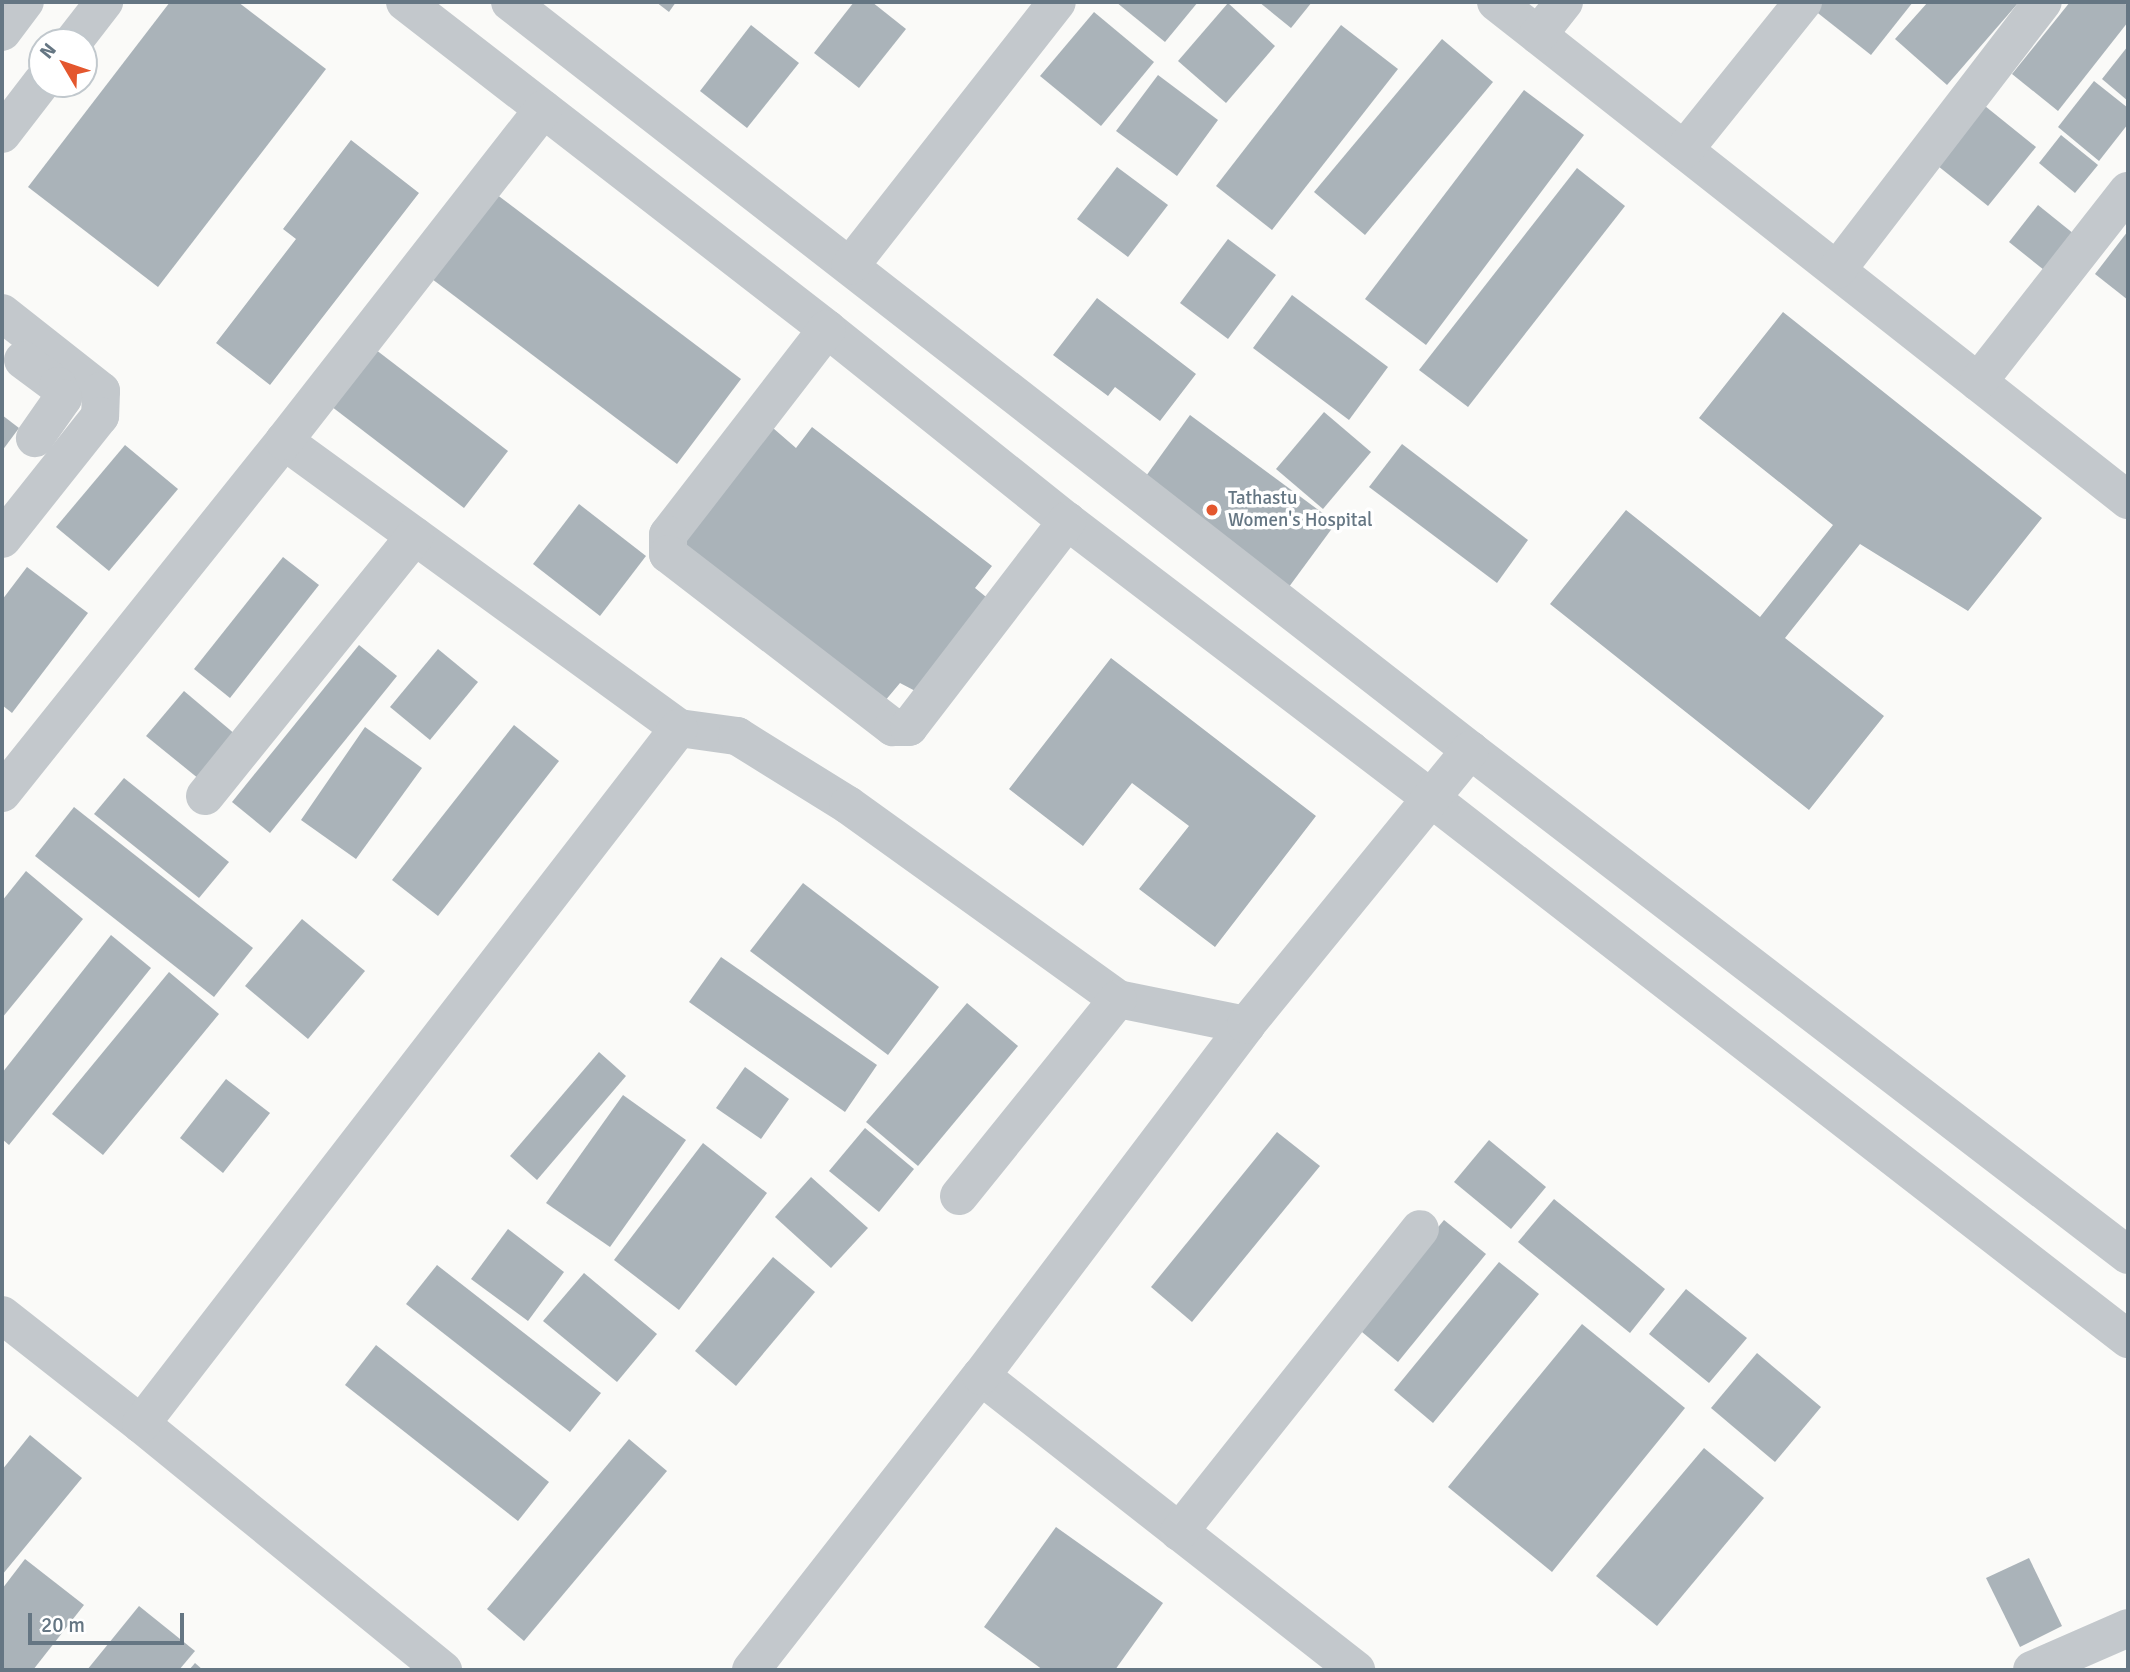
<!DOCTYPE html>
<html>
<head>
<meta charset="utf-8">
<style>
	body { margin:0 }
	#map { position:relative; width:2130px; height:1672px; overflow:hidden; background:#fafaf8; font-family:Signika,sans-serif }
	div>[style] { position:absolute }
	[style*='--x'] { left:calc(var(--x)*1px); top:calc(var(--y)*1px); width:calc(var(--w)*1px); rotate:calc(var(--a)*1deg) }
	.building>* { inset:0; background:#aab3b9 }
	.minor>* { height:38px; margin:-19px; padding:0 19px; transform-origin:19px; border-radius:19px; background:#c3c8cc }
	.dots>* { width:19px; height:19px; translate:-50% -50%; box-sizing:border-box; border:4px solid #fff; border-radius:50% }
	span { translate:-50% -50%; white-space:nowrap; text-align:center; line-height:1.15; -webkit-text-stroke:7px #fff; paint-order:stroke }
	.poi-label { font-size:19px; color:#657683 }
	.left { translate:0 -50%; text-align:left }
	.frame { position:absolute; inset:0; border:4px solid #657683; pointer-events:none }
	.north { position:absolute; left:28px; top:28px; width:70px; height:70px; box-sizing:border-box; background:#fff; border:2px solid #c1c8cd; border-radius:50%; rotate:309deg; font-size:19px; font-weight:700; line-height:28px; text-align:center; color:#657683 }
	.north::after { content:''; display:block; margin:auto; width:24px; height:32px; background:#e4572e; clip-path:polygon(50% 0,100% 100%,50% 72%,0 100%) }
	.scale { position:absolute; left:28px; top:1613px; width:156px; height:32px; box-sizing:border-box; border:4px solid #657683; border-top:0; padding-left:9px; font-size:21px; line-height:24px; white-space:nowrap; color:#657683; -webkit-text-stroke:5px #fff; paint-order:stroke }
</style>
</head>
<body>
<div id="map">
	<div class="building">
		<div style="clip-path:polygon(170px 2px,238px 2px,326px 69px,158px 287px,28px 187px)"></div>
		<div style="clip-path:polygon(656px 2px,676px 2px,669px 12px)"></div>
		<div style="clip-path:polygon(854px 2px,872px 2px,906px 29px,859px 88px,814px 53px)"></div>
		<div style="clip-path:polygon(1116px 2px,1198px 2px,1165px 42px)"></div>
		<div style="clip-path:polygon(1259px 2px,1312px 2px,1291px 28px)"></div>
		<div style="clip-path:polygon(1820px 2px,1913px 2px,1871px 55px,1814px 10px)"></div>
		<div style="clip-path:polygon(1928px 2px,2019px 2px,1947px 85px,1895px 39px)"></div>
		<div style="clip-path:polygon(2070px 2px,2123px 2px,2128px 6px,2128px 22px,2058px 111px,2012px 74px)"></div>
		<div style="clip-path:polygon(1228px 3px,1275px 46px,1226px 103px,1178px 61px)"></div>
		<div style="clip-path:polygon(1094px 12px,1154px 62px,1101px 126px,1040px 76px)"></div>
		<div style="clip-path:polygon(751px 25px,799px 63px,747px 128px,700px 91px)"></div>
		<div style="clip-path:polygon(1341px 25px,1398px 69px,1272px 230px,1216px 186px)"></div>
		<div style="clip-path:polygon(1442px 39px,1493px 82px,1365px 235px,1314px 192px)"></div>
		<div style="clip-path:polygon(2128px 46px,2128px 101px,2102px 79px)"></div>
		<div style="clip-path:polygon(1158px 75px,1218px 120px,1177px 176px,1116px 131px)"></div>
		<div style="clip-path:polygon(2094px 81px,2128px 108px,2128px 124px,2099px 161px,2058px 127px)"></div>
		<div style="clip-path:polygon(1524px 90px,1584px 135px,1426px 345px,1365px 299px)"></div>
		<div style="clip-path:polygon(1985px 106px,2036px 147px,1988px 206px,1938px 166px)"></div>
		<div style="clip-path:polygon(2061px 135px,2098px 165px,2075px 193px,2039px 163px)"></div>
		<div style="clip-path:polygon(351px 140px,419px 193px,270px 385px,216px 343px,296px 239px,283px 229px)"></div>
		<div style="clip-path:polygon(1117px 167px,1168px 205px,1128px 257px,1077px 219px)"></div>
		<div style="clip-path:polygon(1577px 168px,1625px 206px,1468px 407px,1419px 370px)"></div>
		<div style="clip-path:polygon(496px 194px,741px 379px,677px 464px,432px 279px)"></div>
		<div style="clip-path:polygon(2038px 205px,2074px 234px,2044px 270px,2009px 242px)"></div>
		<div style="clip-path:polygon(2128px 231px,2128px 300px,2095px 274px)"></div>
		<div style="clip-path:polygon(1228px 239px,1276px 275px,1228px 339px,1180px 303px)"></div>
		<div style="clip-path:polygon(1292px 295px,1388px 367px,1349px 420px,1253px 348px)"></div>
		<div style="clip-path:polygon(1097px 298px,1196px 374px,1160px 421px,1115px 387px,1108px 396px,1053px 355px)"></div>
		<div style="clip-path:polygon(1783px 312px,2042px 518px,1968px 611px,1860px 544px,1785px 638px,1884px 716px,1809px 810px,1550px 604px,1626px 510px,1760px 617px,1833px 525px,1699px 418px)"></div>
		<div style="clip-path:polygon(367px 343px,508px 451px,464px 508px,323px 400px)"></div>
		<div style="clip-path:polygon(1324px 412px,1371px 452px,1323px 509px,1276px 469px)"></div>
		<div style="clip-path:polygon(2px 415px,19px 428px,2px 451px)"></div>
		<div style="clip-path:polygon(1190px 415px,1336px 523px,1283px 595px,1141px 483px)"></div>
		<div style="clip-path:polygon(812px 427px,992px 566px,975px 588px,996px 605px,921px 694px,900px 683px,879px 708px,678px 548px,773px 428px,796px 448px)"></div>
		<div style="clip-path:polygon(1402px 444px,1528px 540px,1497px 583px,1369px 487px)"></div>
		<div style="clip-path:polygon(125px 445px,178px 489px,109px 571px,56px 527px)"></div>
		<div style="clip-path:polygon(579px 504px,646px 556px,600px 616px,533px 564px)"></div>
		<div style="clip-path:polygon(283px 557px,319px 585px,230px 698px,194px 669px)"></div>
		<div style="clip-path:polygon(27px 567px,88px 613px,12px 713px,2px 705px,2px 600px)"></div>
		<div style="clip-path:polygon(359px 645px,397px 676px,270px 833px,232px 802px)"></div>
		<div style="clip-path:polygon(438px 649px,478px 682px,430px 740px,390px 707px)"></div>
		<div style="clip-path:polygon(1111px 658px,1316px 816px,1215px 947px,1139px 889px,1189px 826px,1132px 783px,1083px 846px,1009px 789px)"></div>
		<div style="clip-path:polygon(184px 691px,236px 735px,199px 779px,146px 736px)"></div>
		<div style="clip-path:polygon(514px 725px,559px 761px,438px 916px,392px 880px)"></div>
		<div style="clip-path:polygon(365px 727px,422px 768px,356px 859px,301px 820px)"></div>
		<div style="clip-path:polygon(124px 778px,229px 862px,199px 898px,94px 814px)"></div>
		<div style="clip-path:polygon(74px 807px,253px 948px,214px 997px,35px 856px)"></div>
		<div style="clip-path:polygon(26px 871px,83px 919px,2px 1018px,2px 901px)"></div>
		<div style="clip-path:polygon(803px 883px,939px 987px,888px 1055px,750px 951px)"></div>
		<div style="clip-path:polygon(302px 919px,365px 971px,308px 1039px,245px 986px)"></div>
		<div style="clip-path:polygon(111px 935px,151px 968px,9px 1145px,2px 1139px,2px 1073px)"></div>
		<div style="clip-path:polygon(721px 957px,877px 1065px,845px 1112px,689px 1002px)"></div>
		<div style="clip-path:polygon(169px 972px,219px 1014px,103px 1155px,52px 1114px)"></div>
		<div style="clip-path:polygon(967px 1003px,1018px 1046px,918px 1166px,866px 1122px)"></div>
		<div style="clip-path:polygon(599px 1052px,626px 1076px,537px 1180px,510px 1156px)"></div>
		<div style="clip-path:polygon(745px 1067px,789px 1099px,761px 1139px,716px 1108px)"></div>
		<div style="clip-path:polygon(226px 1079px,270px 1113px,223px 1173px,180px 1138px)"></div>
		<div style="clip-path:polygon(623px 1095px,686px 1140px,610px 1247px,546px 1203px)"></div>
		<div style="clip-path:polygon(865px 1128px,914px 1169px,879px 1212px,829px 1171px)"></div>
		<div style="clip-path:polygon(1277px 1132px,1320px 1166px,1192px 1322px,1151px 1287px)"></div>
		<div style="clip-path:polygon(1489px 1140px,1546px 1187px,1511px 1229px,1454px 1182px)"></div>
		<div style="clip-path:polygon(703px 1143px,767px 1193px,679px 1310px,614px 1260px)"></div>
		<div style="clip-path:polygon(811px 1177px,868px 1228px,831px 1268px,775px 1217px)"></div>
		<div style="clip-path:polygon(1554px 1199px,1665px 1289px,1630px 1333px,1518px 1242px)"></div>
		<div style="clip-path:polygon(1444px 1220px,1486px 1254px,1398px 1362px,1356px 1327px)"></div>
		<div style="clip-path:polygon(508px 1229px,564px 1272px,528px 1321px,471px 1279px)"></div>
		<div style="clip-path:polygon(773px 1257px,815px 1292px,736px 1386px,695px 1351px)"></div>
		<div style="clip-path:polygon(1499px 1262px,1539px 1294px,1433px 1423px,1394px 1390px)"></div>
		<div style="clip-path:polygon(437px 1265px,601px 1393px,570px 1432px,406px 1304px)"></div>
		<div style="clip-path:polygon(584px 1273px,657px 1334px,617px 1382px,543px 1321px)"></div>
		<div style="clip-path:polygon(1686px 1289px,1747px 1338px,1709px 1383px,1649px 1334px)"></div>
		<div style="clip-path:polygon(1582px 1324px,1685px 1408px,1552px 1572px,1448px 1487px)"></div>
		<div style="clip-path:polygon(376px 1345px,549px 1482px,518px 1521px,345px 1385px)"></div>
		<div style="clip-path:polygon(1757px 1353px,1821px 1407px,1775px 1462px,1711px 1408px)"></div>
		<div style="clip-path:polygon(30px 1435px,82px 1478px,2px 1575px,2px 1470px)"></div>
		<div style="clip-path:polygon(629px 1439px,667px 1471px,524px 1641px,487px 1609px)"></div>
		<div style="clip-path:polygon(1704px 1448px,1764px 1498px,1657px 1626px,1596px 1576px)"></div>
		<div style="clip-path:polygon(1056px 1527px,1163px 1603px,1115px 1670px,1043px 1670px,984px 1627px)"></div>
		<div style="clip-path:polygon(2029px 1558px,2062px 1626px,2020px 1647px,1986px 1578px)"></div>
		<div style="clip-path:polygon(25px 1559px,84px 1605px,33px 1670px,2px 1670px,2px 1589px)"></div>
		<div style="clip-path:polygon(139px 1606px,195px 1651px,179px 1670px,87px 1670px)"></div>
		<div style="clip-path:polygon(195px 1663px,203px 1670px,189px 1670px)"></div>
	</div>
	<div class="minor">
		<div style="--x:405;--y:2;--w:534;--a:37.77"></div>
		<div style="--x:827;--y:329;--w:307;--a:38.7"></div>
		<div style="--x:1067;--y:521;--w:459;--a:37.3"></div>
		<div style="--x:1432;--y:799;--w:881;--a:37.81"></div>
		<div style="--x:510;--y:2;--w:1217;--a:37.92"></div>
		<div style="--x:1470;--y:750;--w:829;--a:37.51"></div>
		<div style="--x:1496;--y:2;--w:805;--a:38.24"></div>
		<div style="--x:2;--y:32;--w:38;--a:-53"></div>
		<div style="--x:1538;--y:35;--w:42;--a:-51.8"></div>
		<div style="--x:73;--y:42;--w:51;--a:-52.2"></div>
		<div style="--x:2;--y:134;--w:66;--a:-52.4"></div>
		<div style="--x:1684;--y:150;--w:190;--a:-51.2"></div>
		<div style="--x:850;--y:266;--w:335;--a:-51.9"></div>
		<div style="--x:1837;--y:270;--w:338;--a:-52.5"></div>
		<div style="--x:2;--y:313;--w:126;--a:38.2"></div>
		<div style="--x:101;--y:391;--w:25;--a:92"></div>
		<div style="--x:100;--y:416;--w:157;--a:128.5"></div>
		<div style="--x:827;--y:329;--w:260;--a:127.7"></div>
		<div style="--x:668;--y:535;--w:19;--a:90"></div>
		<div style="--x:668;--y:554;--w:284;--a:37.6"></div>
		<div style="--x:893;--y:727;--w:16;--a:0"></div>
		<div style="--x:909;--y:727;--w:260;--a:-52.5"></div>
		<div style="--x:23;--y:360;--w:44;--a:36.6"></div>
		<div style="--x:58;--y:386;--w:13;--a:67"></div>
		<div style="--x:63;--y:398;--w:49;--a:125"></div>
		<div style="--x:1978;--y:382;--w:243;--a:-51.9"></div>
		<div style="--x:284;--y:441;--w:488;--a:36"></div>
		<div style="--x:679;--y:728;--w:59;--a:7.9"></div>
		<div style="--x:737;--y:736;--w:131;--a:31.9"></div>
		<div style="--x:848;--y:805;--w:332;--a:35.7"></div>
		<div style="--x:1118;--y:999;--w:131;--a:11.5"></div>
		<div style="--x:2;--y:793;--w:451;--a:-51.3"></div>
		<div style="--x:284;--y:441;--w:421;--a:-52"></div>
		<div style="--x:205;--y:796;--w:334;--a:-51.1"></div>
		<div style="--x:959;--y:1196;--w:253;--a:-51.1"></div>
		<div style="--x:2;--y:1315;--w:177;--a:38.1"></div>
		<div style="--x:141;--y:1424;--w:390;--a:39.2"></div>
		<div style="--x:981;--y:1376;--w:477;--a:38.1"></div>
		<div style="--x:141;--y:1424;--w:880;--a:-52.3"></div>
		<div style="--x:1179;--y:1532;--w:387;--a:-51.5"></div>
		<div style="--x:751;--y:1670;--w:373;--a:-52"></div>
		<div style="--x:981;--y:1376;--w:440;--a:-52.9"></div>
		<div style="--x:1246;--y:1025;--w:355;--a:-50.8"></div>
		<div style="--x:2032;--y:1670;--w:105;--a:-23.6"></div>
	</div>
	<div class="dots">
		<div style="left:1212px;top:510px;background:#e4572e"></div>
	</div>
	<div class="poi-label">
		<span class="left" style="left:1228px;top:510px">Tathastu<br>Women's Hospital</span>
	</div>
	<div class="frame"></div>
	<div class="north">N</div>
	<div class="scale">20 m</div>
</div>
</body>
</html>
